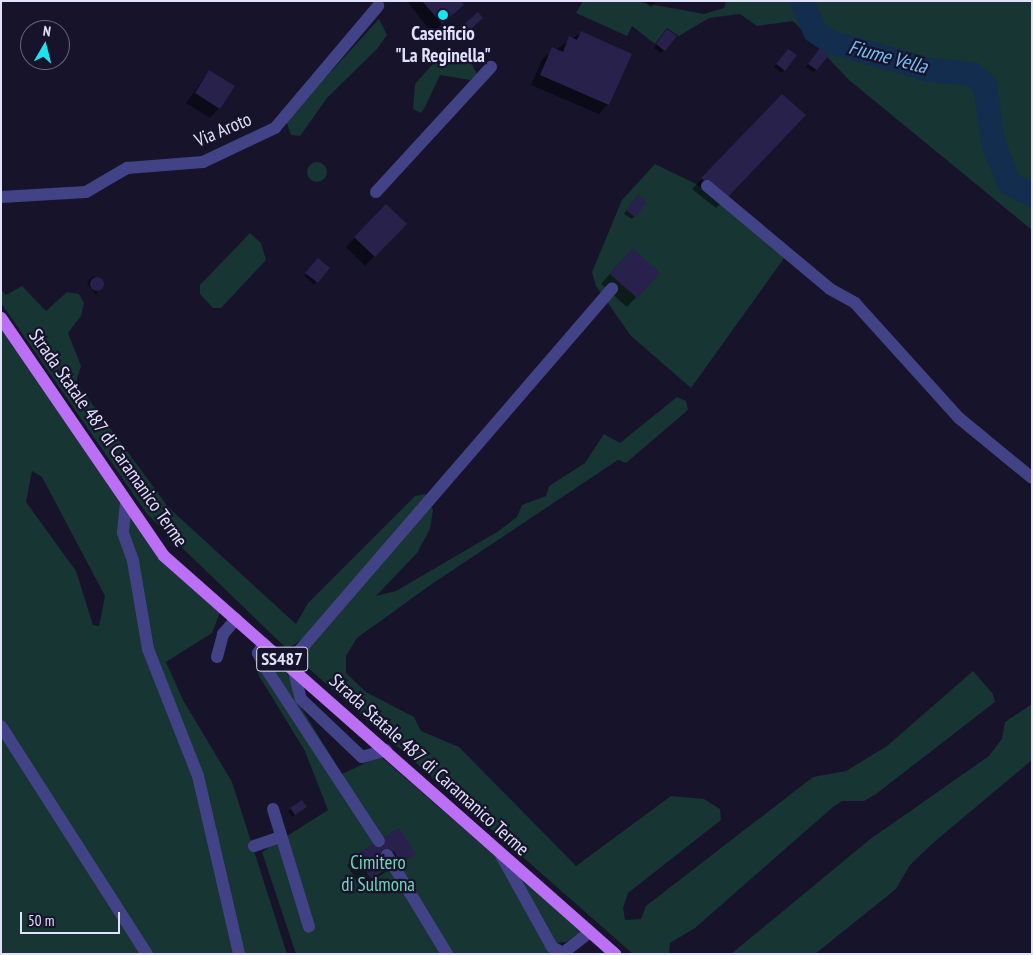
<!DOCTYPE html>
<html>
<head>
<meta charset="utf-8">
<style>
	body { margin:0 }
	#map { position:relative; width:1033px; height:955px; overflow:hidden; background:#16132b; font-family:"PT Sans Narrow",sans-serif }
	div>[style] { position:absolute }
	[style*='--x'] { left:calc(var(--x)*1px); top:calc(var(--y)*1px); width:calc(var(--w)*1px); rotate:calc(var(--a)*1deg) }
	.green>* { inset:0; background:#173532 }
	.round { border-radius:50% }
	.shadow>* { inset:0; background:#0007 }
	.river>* { height:24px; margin:-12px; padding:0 12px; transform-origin:12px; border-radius:12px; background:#132d4f }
	.building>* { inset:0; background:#27214b }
	.minor>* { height:12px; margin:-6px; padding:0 6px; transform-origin:6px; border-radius:6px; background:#424386 }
	.major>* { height:12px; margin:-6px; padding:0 6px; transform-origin:6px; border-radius:6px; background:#bb6ff5 }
	.dots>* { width:14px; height:14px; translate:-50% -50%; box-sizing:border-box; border:2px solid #16132b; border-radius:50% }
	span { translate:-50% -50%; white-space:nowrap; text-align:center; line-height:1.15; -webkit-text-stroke:4.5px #16132b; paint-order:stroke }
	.shield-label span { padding:1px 4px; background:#16132b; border:1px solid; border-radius:4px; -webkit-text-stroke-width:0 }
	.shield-label { font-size:18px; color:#e1e0fd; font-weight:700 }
	.poi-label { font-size:19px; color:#e1e0fd; font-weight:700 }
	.street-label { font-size:19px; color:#e1e0fd }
	.park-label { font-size:19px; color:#6fd9b9 }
	.water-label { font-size:20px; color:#75c1f5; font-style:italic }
	.frame { position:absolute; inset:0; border:2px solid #e1e0fd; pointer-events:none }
	.north { position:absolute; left:20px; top:20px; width:50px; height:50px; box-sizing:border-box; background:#16132b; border:1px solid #67657f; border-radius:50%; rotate:8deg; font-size:14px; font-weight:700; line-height:20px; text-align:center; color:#e1e0fd }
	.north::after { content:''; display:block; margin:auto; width:18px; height:22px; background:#1ae5ef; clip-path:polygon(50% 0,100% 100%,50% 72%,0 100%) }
	.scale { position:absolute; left:20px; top:912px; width:100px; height:22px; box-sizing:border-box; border:2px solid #e1e0fd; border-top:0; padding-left:6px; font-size:15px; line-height:18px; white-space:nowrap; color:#e1e0fd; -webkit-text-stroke:4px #16132b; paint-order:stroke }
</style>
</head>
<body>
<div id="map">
	<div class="green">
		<div style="clip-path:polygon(583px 1px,634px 1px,704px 14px,724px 8px,726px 1px,793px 1px,799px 7px,810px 1px,1032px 1px,1032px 230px,849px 80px,793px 21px,757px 26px,740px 14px,709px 18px,679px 36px,667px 28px,655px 44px,632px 26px,627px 36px,576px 13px)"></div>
		<div style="clip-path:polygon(379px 19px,387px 35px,377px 49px,327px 98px,300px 136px,291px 135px,286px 121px)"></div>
		<div style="clip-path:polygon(446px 49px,469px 59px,477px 74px,470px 80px,440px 75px,425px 107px,421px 113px,413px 109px,415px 84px)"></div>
		<div class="round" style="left:307px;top:162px;width:20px;height:20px"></div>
		<div style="clip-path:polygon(655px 164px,696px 184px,785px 257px,691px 388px,631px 336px,596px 286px,592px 272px,622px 200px)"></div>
		<div style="clip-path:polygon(250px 233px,261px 243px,266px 260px,221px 308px,213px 308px,200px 294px,200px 285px)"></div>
		<div style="clip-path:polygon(22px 286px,46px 311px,67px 292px,79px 294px,84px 303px,81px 316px,68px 333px,81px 366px,76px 382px,169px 508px,296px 624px,308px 603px,415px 496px,425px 494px,433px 510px,430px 529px,417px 553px,376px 596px,396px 591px,497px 532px,517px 517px,522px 505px,546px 496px,549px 486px,585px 463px,604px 434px,620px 443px,677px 397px,686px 401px,688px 410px,626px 463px,618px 460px,429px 586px,357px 638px,346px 656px,346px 673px,366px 692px,414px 717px,421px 731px,459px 747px,576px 866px,671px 796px,704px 799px,720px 809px,721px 820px,628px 893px,623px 908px,625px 920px,641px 919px,646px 906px,813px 777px,846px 771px,887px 746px,973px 671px,993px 694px,995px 702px,876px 794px,864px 801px,842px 801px,833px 807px,695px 928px,670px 943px,669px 954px,633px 954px,298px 659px,303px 639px,287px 649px,147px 514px,1px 303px,1px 290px,6px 295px)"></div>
		<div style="clip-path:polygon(evenodd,1px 318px,164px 556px,221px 610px,212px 633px,166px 662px,183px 700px,232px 782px,287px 954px,1px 954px,1px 318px,32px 471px,42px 477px,105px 596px,99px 626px,93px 625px,76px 571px,26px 502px,32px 471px)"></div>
		<div style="clip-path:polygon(252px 650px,267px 655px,286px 670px,300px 706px,342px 774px,380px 756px,495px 856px,551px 954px,296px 954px,262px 852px,328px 810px,305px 751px,259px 676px)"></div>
		<div style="clip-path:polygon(1032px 704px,1032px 760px,933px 843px,910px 865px,896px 889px,815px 954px,731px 954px,869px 840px,989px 756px,1002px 739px,1005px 722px)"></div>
		<div style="clip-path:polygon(515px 873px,583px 931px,566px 942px,553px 943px)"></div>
	</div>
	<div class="shadow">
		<div style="clip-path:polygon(407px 1px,459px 1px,463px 5px,432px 33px)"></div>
		<div style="clip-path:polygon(644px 1px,656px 1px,651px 7px)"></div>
		<div style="clip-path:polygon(478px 14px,481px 18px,454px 42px,451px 38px)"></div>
		<div style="clip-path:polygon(581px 33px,608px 104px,599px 114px,531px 85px,543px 58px)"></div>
		<div style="clip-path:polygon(665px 33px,664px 50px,661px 53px,654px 48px)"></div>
		<div style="clip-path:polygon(785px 53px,784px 70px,782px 73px,774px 67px)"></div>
		<div style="clip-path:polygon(817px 53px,816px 69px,814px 72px,806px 67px)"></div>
		<div style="clip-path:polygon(209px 71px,219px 108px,210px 118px,186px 103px)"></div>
		<div style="clip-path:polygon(782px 96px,726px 198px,716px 208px,692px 189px)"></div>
		<div style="clip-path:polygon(635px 199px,634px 216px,632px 219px,624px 214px)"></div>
		<div style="clip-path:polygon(386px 206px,405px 224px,365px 266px,346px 247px)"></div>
		<div style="clip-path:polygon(623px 259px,659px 273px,627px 307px,601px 284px)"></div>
		<div style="clip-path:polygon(315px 262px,329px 268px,314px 285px,304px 276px)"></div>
		<div style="clip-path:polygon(93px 276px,103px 281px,96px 295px,87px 283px)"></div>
		<div style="clip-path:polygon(306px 807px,292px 817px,288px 811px,291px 809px)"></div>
		<div style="clip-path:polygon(399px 829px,414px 854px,361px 888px,347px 865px)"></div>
	</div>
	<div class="river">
		<div style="--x:802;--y:1;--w:33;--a:67"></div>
		<div style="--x:815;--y:31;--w:19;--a:35"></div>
		<div style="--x:831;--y:42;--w:102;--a:15.9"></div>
		<div style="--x:929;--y:70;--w:43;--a:5.3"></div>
		<div style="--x:972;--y:74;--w:17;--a:40"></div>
		<div style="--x:985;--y:85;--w:59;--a:82.1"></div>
		<div style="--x:993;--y:143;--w:43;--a:68.2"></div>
		<div style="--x:1009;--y:183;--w:26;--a:28"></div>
	</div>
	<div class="building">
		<div style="clip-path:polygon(422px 1px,461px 1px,464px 5px,442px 24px)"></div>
		<div style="clip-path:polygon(478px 12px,483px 18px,458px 41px,452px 35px)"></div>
		<div style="clip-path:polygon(667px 29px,677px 36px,665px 51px,656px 44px)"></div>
		<div style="clip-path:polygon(581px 31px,632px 54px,609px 105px,540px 75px,552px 47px,563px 52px,569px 36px,577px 40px)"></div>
		<div style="clip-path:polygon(820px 48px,829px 55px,817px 70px,808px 64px)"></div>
		<div style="clip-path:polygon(788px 49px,797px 55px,785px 71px,776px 64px)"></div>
		<div style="clip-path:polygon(209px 70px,235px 86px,220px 109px,195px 93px)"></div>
		<div style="clip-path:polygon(782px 94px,806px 115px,726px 199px,701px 178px)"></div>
		<div style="clip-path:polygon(638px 195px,647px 202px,635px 217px,626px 210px)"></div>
		<div style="clip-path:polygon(386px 204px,407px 224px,375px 257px,354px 237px)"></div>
		<div style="clip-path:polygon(633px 248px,660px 273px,637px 298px,610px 274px)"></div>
		<div style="clip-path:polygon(318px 258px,330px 268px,318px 283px,305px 273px)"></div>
		<div class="round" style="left:90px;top:277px;width:14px;height:14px"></div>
		<div style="clip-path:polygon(302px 800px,307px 807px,295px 815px,290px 808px)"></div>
		<div style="clip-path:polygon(399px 828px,416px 854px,401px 863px,394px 851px,382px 858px,388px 868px,371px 879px,356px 855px)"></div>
	</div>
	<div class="minor">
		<div style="--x:707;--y:186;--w:160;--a:39.9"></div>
		<div style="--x:830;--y:289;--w:29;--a:29"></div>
		<div style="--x:855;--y:303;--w:155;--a:47.9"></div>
		<div style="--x:959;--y:418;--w:94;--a:39.4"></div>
		<div style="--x:376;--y:192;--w:170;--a:-47.4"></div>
		<div style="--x:1;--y:197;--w:85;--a:-3.4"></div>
		<div style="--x:86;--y:192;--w:48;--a:-30.3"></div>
		<div style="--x:127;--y:168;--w:76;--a:-4.5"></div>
		<div style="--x:203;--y:162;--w:80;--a:-25.3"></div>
		<div style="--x:275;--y:128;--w:160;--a:-49.8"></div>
		<div style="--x:126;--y:503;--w:30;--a:96"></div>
		<div style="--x:123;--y:533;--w:30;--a:70"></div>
		<div style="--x:133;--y:561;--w:89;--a:80.3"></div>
		<div style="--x:148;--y:649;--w:136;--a:68.5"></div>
		<div style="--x:198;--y:776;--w:183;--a:77"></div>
		<div style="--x:264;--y:644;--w:11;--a:124"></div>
		<div style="--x:258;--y:653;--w:16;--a:63"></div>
		<div style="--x:265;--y:667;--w:208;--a:56.8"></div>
		<div style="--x:217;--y:657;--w:24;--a:-75"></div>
		<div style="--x:223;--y:634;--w:20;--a:-49"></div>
		<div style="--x:288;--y:664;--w:496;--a:-49.2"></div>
		<div style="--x:293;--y:668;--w:32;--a:76"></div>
		<div style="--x:301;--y:699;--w:84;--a:43.6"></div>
		<div style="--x:362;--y:757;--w:25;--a:-16"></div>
		<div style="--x:1;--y:726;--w:271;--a:57.4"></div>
		<div style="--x:273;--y:809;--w:123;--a:73"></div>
		<div style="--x:254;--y:846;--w:28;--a:-19"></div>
		<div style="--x:387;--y:855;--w:116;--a:58.8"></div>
		<div style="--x:501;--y:855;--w:105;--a:61"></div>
		<div style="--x:552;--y:947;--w:13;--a:29"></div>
		<div style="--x:563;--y:953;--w:34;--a:-38"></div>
	</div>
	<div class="major">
		<div style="--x:1;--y:318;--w:288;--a:55.6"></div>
		<div style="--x:164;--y:556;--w:602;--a:41.43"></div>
	</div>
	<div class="dots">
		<div style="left:443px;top:15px;background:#1ae5ef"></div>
	</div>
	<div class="shield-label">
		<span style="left:282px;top:659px">SS487</span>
	</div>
	<div class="poi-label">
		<span style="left:443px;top:45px">Caseificio<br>"La Reginella"</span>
	</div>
	<div class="street-label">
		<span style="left:223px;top:130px;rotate:-23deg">Via Aroto</span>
		<span style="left:108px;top:438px;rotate:55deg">Strada Statale 487 di Caramanico Terme</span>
		<span style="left:429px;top:765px;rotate:42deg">Strada Statale 487 di Caramanico Terme</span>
	</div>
	<div class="park-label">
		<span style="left:378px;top:874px">Cimitero<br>di Sulmona</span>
	</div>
	<div class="water-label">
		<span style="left:888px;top:57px;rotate:15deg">Fiume Vella</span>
	</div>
	<div class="frame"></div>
	<div class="north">N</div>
	<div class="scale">50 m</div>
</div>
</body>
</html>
